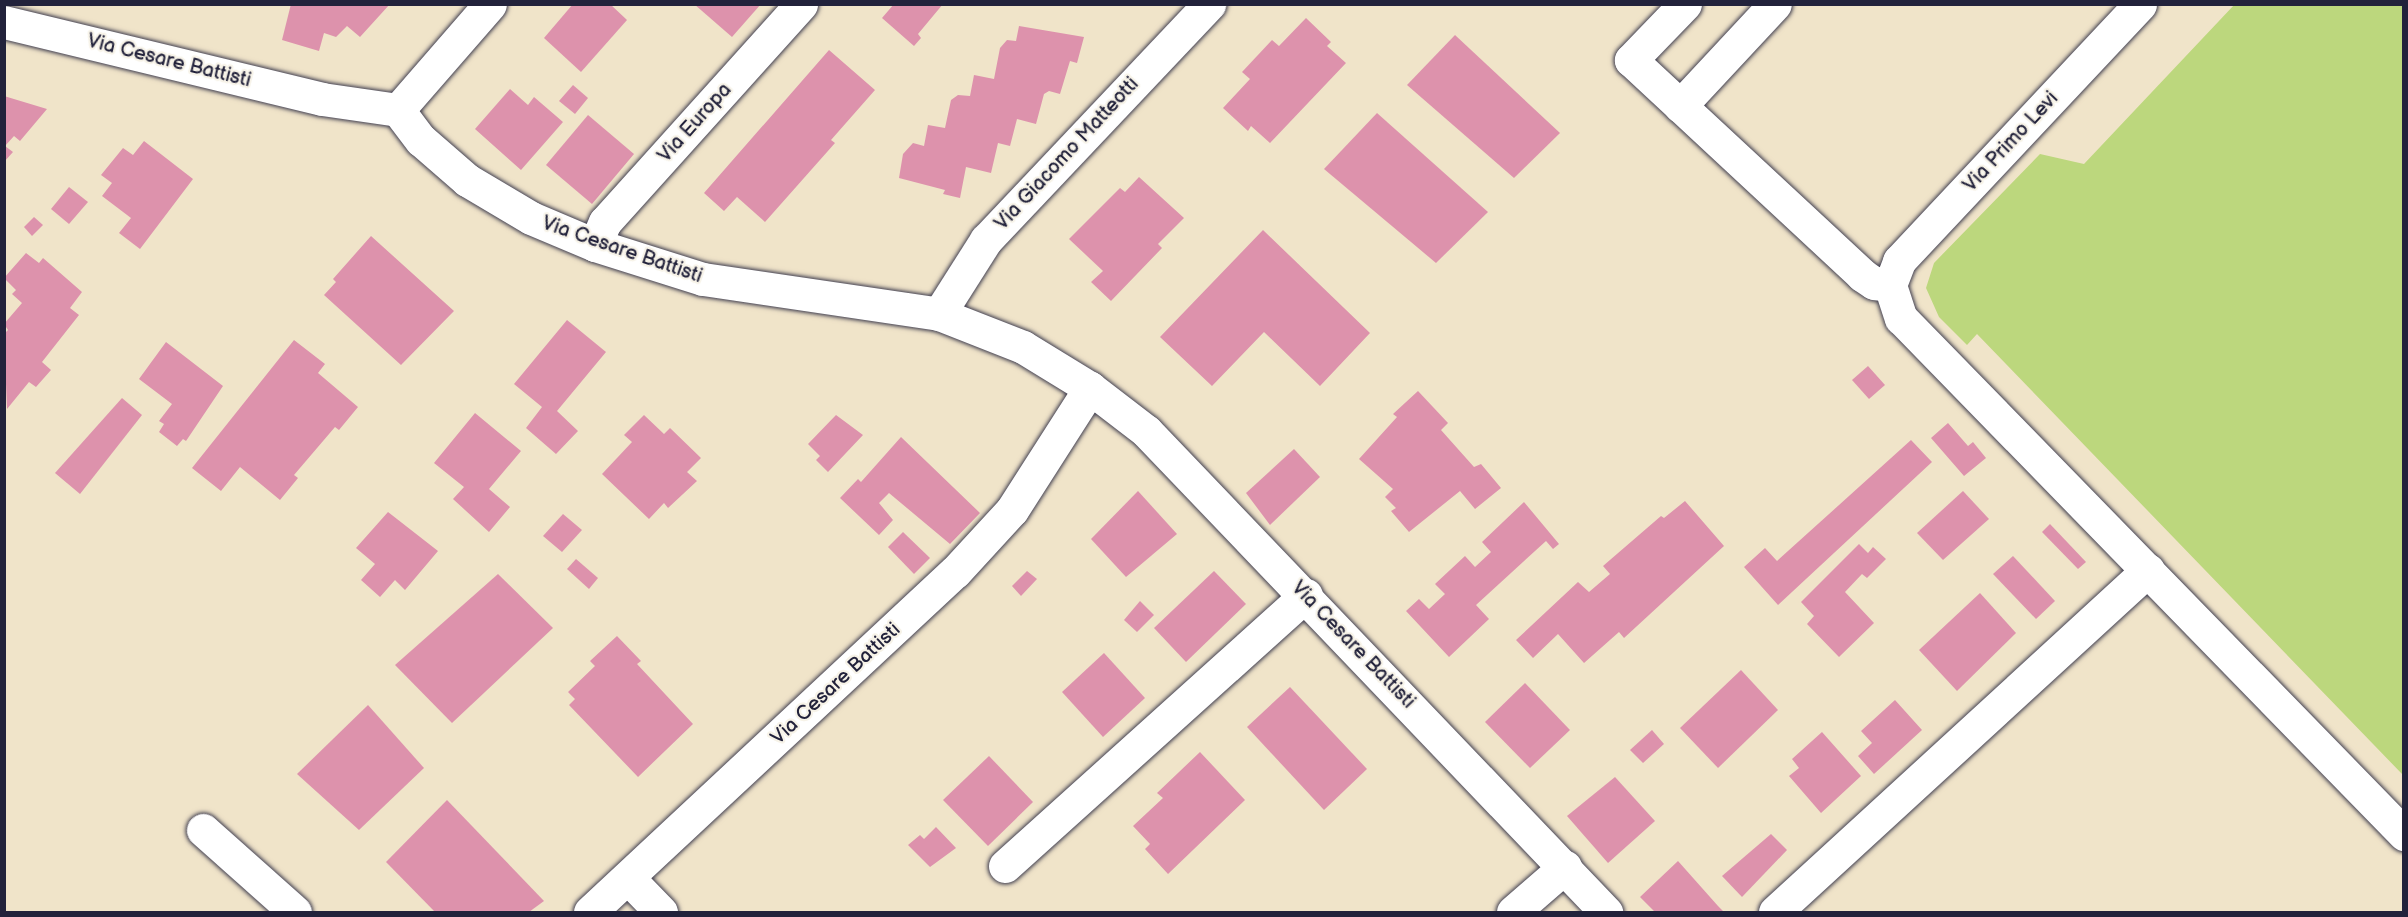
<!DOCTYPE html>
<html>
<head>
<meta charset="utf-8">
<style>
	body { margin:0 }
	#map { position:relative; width:2408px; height:917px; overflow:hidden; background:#f0e4c9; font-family:"Balsamiq Sans",sans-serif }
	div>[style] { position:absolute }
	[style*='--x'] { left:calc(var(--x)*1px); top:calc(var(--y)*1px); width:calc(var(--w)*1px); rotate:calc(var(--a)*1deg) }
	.green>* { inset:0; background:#bcd77d }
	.building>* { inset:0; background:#dd92ac }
	.roads { filter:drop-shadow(0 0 2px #413f50) drop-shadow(0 0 2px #413f50) }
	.minor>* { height:33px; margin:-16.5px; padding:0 16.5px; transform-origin:16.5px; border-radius:16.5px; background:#fff }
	span { translate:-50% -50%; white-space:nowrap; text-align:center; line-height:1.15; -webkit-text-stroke:4.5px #f7f3e8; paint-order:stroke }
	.street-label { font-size:20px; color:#22223b }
	.frame { position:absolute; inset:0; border:6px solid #22223b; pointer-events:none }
</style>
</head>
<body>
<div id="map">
	<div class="green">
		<div style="clip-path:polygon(2235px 4px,2403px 5px,2403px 775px,1977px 334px,1967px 345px,1939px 317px,1926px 288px,1934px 263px,2040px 154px,2084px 164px)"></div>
	</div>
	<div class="building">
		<div style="clip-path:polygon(291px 4px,390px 4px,360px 37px,347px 26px,336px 37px,324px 33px,319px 51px,282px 40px)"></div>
		<div style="clip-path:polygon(573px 4px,610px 4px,627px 20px,581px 72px,544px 38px)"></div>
		<div style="clip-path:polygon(694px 4px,761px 4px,732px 37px)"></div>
		<div style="clip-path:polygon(894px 4px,943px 4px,918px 34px,921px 38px,914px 46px,882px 18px)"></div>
		<div style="clip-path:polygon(1306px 18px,1331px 42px,1327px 46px,1346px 63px,1270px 143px,1251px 126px,1248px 131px,1223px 108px,1250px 79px,1242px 72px,1272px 40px,1279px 46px)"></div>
		<div style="clip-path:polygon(1019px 26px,1084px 37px,1077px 63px,1070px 61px,1060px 94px,1049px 91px,1044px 94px,1036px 124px,1017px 119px,1010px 146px,998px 143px,991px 173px,966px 167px,960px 198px,943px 194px,945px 190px,899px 178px,903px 154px,913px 143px,924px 146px,928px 125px,945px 128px,951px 100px,958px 95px,970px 96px,974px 75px,994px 79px,1000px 48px,1007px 40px,1016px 41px)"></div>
		<div style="clip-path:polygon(1455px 35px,1560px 133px,1514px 178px,1407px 85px)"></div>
		<div style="clip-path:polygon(829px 50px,875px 90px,831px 140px,835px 143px,765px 222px,737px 197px,724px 211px,704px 193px)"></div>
		<div style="clip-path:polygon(573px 85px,588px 98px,575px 114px,559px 101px)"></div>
		<div style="clip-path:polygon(510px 89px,528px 105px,534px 97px,563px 122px,521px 170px,475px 129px)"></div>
		<div style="clip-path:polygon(4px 96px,47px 109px,20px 141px,14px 136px,5px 146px,13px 152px,4px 162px)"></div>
		<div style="clip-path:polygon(1377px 113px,1488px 212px,1436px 263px,1324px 169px)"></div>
		<div style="clip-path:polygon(588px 115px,634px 154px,592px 204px,546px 165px)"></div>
		<div style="clip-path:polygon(144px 141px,193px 179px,140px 249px,119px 233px,131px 218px,102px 196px,112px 183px,101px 175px,123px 148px,133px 155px)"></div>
		<div style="clip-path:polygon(1139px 177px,1184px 218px,1158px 244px,1162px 248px,1111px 301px,1091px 282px,1103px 271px,1069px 239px,1120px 188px,1125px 192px)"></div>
		<div style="clip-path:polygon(69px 187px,88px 202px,69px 224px,51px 209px)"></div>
		<div style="clip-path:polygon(34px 217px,43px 225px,32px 236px,24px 227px)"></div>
		<div style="clip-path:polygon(1263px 230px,1370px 333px,1320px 386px,1264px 332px,1212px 386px,1160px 337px)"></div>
		<div style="clip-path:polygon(371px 236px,454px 311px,401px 365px,324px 295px,336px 282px,333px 279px)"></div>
		<div style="clip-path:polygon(26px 253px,39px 263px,43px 258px,82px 292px,70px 308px,79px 315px,42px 362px,51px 370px,36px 387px,29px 382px,7px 409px,4px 334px,8px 330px,4px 324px,22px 303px,12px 294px,16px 290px,4px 278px)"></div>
		<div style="clip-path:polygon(567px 320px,606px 352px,557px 411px,578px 431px,556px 454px,526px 428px,542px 407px,514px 384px)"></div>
		<div style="clip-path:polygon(294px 340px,325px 364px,318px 373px,358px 407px,339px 430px,335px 427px,294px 475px,298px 478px,280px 500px,240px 467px,221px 491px,192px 468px)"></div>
		<div style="clip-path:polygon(166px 342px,223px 386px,186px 441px,183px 439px,177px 446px,159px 432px,164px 424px,159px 421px,172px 404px,139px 379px)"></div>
		<div style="clip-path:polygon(1868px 366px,1885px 385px,1869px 399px,1852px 380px)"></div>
		<div style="clip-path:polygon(1418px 391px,1448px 423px,1441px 430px,1474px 467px,1481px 464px,1501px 488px,1475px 509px,1460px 491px,1409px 532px,1391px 511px,1396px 508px,1385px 497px,1393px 489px,1359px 459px,1397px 417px,1393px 414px)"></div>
		<div style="clip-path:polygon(122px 398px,142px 415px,80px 494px,55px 473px)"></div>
		<div style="clip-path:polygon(475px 413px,521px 451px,489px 489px,510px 507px,489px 532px,453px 499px,464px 487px,434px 463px)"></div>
		<div style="clip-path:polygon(644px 415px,664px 434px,670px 428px,701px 458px,687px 472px,697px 481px,668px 508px,664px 503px,649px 519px,602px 474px,632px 442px,624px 435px)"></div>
		<div style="clip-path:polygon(836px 415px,863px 435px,828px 472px,816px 460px,820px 456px,808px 444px)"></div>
		<div style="clip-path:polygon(1948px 423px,1968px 446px,1973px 442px,1986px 458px,1964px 476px,1931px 438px)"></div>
		<div style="clip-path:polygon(901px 437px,980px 513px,950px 544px,889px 493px,879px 503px,893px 520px,879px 535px,840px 498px,858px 479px,861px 482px)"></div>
		<div style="clip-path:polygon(1911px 440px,1932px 462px,1778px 605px,1744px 567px,1765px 548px,1777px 561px)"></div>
		<div style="clip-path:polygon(1294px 449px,1320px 477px,1270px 525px,1246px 493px)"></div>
		<div style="clip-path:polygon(1138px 491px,1177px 534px,1126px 577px,1091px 539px)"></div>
		<div style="clip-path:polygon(1963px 491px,1989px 519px,1943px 560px,1917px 533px)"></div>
		<div style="clip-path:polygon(1685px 501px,1724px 546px,1624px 638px,1619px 632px,1584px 663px,1558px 634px,1533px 658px,1516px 640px,1578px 582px,1589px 592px,1610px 574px,1603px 566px,1661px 516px,1664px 518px)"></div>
		<div style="clip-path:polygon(1524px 502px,1559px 544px,1553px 549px,1546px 541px,1476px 605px,1489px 619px,1449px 657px,1406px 611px,1419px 599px,1429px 609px,1445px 594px,1435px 584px,1465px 556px,1475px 567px,1491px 552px,1482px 542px)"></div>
		<div style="clip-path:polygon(388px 512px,438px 551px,405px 590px,395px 580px,380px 597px,361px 580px,375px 564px,356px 548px)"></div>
		<div style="clip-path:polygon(563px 514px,582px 530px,562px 552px,543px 536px)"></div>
		<div style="clip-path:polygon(2050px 524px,2086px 562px,2078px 569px,2042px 532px)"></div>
		<div style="clip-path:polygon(903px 532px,930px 558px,914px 574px,888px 547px)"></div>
		<div style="clip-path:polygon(1859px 544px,1868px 553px,1873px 547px,1886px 559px,1867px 578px,1862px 574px,1845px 592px,1874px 623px,1839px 657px,1807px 624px,1814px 616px,1801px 602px)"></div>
		<div style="clip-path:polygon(2013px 556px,2055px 601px,2036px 619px,1993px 574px)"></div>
		<div style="clip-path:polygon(576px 559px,598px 578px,589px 589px,567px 569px)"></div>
		<div style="clip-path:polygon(1027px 571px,1037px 579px,1021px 596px,1012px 586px)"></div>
		<div style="clip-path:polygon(1214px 571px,1246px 604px,1186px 662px,1154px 628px)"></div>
		<div style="clip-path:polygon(498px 574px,553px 628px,452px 723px,395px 665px)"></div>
		<div style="clip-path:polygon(1980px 593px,2016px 633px,1957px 691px,1919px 650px)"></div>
		<div style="clip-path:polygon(1140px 601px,1154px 615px,1137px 632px,1124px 620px)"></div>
		<div style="clip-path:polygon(617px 636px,641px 661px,637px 664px,693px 724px,638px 777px,569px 705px,575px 699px,568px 692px,595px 666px,590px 661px)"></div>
		<div style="clip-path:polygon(1104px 653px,1145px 698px,1103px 737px,1062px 692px)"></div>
		<div style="clip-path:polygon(1741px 670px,1778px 710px,1718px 768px,1680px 728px)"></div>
		<div style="clip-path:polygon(1525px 683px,1570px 730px,1530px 768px,1485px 722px)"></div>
		<div style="clip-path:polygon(1290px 687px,1367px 769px,1324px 810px,1247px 727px)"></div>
		<div style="clip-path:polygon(1895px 700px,1922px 730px,1874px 774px,1858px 756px,1872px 743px,1861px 731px)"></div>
		<div style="clip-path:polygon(368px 705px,424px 768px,359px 830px,297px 774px)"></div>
		<div style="clip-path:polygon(1652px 730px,1664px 744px,1643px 763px,1630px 750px)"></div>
		<div style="clip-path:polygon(1822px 732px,1861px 776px,1821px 813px,1789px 776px,1799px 768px,1792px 759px)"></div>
		<div style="clip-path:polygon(1200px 752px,1245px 800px,1168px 874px,1145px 849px,1150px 844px,1133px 826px,1163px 798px,1157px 793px)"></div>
		<div style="clip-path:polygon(989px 756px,1033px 802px,988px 846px,943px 800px)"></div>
		<div style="clip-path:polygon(1615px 777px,1655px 821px,1608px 863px,1567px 816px)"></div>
		<div style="clip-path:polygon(447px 800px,544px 901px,529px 912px,435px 912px,386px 862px)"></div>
		<div style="clip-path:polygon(936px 827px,956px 848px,930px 867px,908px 845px,920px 835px,924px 839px)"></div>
		<div style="clip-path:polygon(1771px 834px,1787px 850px,1742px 897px,1722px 876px)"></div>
		<div style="clip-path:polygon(1678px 861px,1718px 906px,1724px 912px,1655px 912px,1640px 897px)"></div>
	</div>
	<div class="roads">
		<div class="minor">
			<div style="--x:1685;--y:4;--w:78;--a:134"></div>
			<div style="--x:1631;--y:60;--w:316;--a:42.9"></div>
			<div style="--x:1862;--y:275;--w:14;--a:34"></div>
			<div style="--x:1874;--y:283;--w:16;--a:7"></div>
			<div style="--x:1890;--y:285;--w:35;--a:72"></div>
			<div style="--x:1901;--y:318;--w:721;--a:45.73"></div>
			<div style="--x:4;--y:22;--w:327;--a:13.6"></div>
			<div style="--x:322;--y:99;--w:77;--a:8.2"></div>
			<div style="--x:398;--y:110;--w:38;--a:53"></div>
			<div style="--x:421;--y:140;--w:61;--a:41"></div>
			<div style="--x:467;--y:180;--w:74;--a:30.7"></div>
			<div style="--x:531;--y:218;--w:69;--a:22.9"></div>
			<div style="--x:595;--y:245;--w:113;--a:17.5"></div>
			<div style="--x:703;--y:279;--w:239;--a:8.4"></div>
			<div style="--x:939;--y:314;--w:90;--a:21.4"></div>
			<div style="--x:1023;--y:347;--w:79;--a:31.5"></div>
			<div style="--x:1090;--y:388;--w:71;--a:37.5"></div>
			<div style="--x:1146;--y:431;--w:666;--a:46.28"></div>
			<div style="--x:1680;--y:106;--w:139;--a:-47"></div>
			<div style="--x:398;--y:110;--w:140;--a:-49"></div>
			<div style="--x:595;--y:245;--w:25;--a:-67"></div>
			<div style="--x:605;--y:222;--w:293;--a:-48"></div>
			<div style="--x:1890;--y:285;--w:26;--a:-69"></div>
			<div style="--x:1899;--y:261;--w:352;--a:-46.8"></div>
			<div style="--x:939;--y:314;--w:88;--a:-57.6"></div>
			<div style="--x:986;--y:240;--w:325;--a:-46.6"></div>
			<div style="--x:203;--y:830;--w:123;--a:41.7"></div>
			<div style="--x:1005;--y:866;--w:405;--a:-42"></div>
			<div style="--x:629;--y:879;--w:46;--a:45.9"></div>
			<div style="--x:590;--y:912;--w:499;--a:-43"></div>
			<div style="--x:955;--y:572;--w:84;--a:-47.4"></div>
			<div style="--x:1012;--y:510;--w:145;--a:-57.4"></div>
			<div style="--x:1513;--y:912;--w:69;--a:-40.9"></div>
			<div style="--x:1775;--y:912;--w:506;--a:-42.52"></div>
		</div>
	</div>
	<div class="street-label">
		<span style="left:169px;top:61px;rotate:14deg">Via Cesare Battisti</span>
		<span style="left:695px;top:123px;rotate:-48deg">Via Europa</span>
		<span style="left:2011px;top:142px;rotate:-47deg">Via Primo Levi</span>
		<span style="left:1067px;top:154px;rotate:-47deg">Via Giacomo Matteotti</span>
		<span style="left:622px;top:250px;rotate:19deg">Via Cesare Battisti</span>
		<span style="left:1353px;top:645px;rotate:46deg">Via Cesare Battisti</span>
		<span style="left:836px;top:684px;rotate:-43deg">Via Cesare Battisti</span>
	</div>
	<div class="frame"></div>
</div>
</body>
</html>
